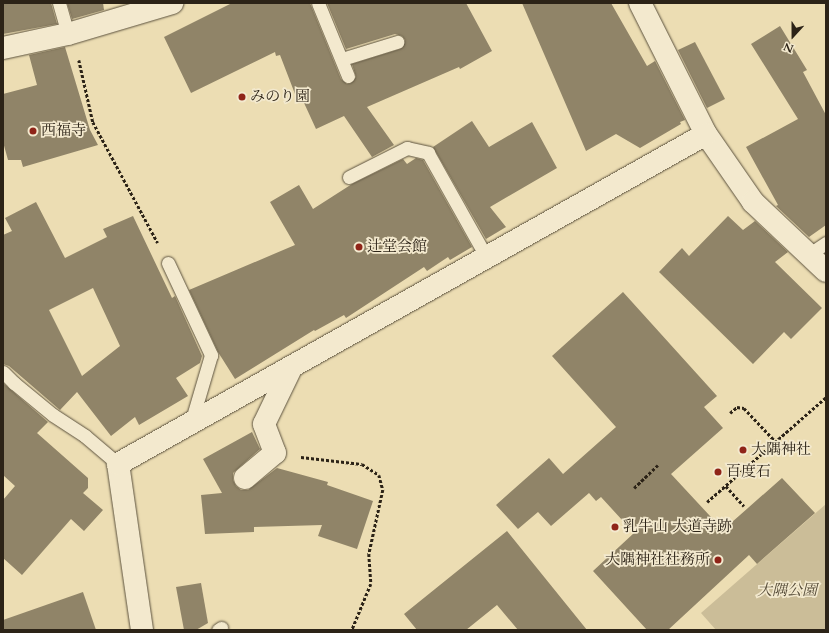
<!DOCTYPE html>
<html>
<head>
<meta charset="utf-8">
<style>
	body { margin:0 }
	#map { position:relative; width:829px; height:633px; overflow:hidden; background:#ecddb3; font-family:Cardo,"Noto Serif JP",serif }
	div>[style] { position:absolute }
	[style*='--x'] { left:calc(var(--x)*1px); top:calc(var(--y)*1px); width:calc(var(--w)*1px); rotate:calc(var(--a)*1deg) }
	.green>* { inset:0; background:#cbbd98 }
	.building>* { inset:0; background:#908468 }
	.path>* { height:2.5px; margin-top:-1.25px; transform-origin:0; background:repeating-linear-gradient(90deg,#2c2317 0 3px,transparent 0 5px) }
	.roads { filter:drop-shadow(0 0 1px #5c523e) drop-shadow(0 0 1px #5c523e) }
	.service>* { height:13px; margin:-6.5px; padding:0 6.5px; transform-origin:6.5px; border-radius:6.5px; background:#f3e9ce }
	.minor>* { height:22px; margin:-11px; padding:0 11px; transform-origin:11px; border-radius:11px; background:#f3e9ce }
	.dots>* { width:11px; height:11px; translate:-50% -50%; box-sizing:border-box; border:2px solid #f3e9ce; border-radius:50% }
	span { translate:-50% -50%; white-space:nowrap; text-align:center; line-height:1.15; -webkit-text-stroke:3.5px #f3e9ce; paint-order:stroke }
	.poi-label { font-size:15px; color:#2c2317 }
	.left { translate:0 -50%; text-align:left }
	.right { translate:-100% -50%; text-align:right }
	.park-label { font-size:15px; color:#544a37; font-style:italic }
	.frame { position:absolute; inset:0; border:4px solid #2c2317; pointer-events:none }
	.north { position:absolute; left:773px; top:16px; width:40px; height:40px; -webkit-text-stroke:3px #f3e9ce; paint-order:stroke; rotate:201deg; font-size:11px; font-weight:700; line-height:16px; text-align:center; color:#2c2317 }
	.north::after { content:''; display:block; margin:auto; width:14px; height:18px; background:#2c2317; clip-path:polygon(50% 0,100% 100%,50% 72%,0 100%) }
</style>
</head>
<body>
<div id="map">
	<div class="green">
		<div style="clip-path:polygon(826px 504px,826px 630px,716px 630px,701px 613px)"></div>
	</div>
	<div class="building">
		<div style="clip-path:polygon(3px 3px,51px 3px,57px 24px,3px 34px)"></div>
		<div style="clip-path:polygon(67px 3px,103px 3px,104px 10px,72px 19px)"></div>
		<div style="clip-path:polygon(232px 3px,310px 3px,341px 79px,347px 84px,351px 83px,356px 77px,352px 64px,400px 49px,403px 47px,405px 40px,402px 36px,395px 34px,346px 49px,327px 3px,466px 3px,492px 51px,460px 69px,459px 67px,367px 107px,394px 145px,372px 157px,344px 116px,316px 129px,299px 92px,295px 94px,280px 55px,276px 56px,275px 52px,191px 93px,164px 37px)"></div>
		<div style="clip-path:polygon(522px 3px,611px 3px,647px 66px,655px 61px,685px 120px,680px 122px,681px 124px,640px 148px,616px 134px,586px 151px)"></div>
		<div style="clip-path:polygon(780px 26px,807px 70px,803px 72px,826px 115px,826px 225px,809px 237px,776px 206px,778px 205px,746px 147px,798px 119px,751px 44px)"></div>
		<div style="clip-path:polygon(695px 42px,725px 99px,707px 108px,678px 50px)"></div>
		<div style="clip-path:polygon(65px 47px,90px 130px,98px 145px,23px 167px,21px 160px,8px 160px,3px 142px,3px 94px,37px 85px,29px 55px)"></div>
		<div style="clip-path:polygon(472px 121px,489px 147px,532px 122px,557px 168px,490px 207px,506px 227px,486px 239px,433px 147px)"></div>
		<div style="clip-path:polygon(416px 158px,423px 160px,472px 247px,450px 260px,448px 257px,427px 271px,424px 267px,346px 318px,344px 315px,315px 331px,314px 330px,235px 379px,218px 352px,189px 290px,295px 245px,270px 202px,299px 185px,313px 209px,352px 184px,403px 159px,407px 164px)"></div>
		<div style="clip-path:polygon(evenodd,36px 202px,65px 258px,107px 237px,103px 229px,133px 216px,172px 298px,175px 296px,202px 356px,200px 363px,176px 378px,188px 396px,139px 425px,135px 417px,111px 436px,77px 392px,60px 410px,9px 366px,3px 364px,3px 235px,12px 231px,5px 218px,36px 202px,93px 288px,120px 346px,82px 376px,49px 310px,93px 288px)"></div>
		<div style="clip-path:polygon(728px 216px,743px 230px,755px 221px,788px 252px,775px 262px,822px 308px,791px 339px,784px 332px,753px 364px,659px 272px,682px 248px,689px 256px)"></div>
		<div style="clip-path:polygon(623px 292px,717px 396px,704px 407px,723px 428px,671px 474px,723px 530px,782px 478px,815px 513px,757px 564px,749px 555px,668px 630px,647px 630px,593px 571px,634px 533px,601px 497px,596px 501px,589px 493px,551px 526px,538px 512px,518px 529px,496px 505px,549px 458px,563px 474px,616px 427px,552px 356px)"></div>
		<div style="clip-path:polygon(3px 383px,48px 422px,37px 433px,88px 478px,88px 488px,83px 493px,103px 510px,84px 531px,71px 519px,22px 575px,3px 558px,3px 500px,15px 486px,3px 475px)"></div>
		<div style="clip-path:polygon(252px 432px,260px 449px,233px 473px,233px 480px,236px 486px,241px 490px,248px 490px,277px 468px,328px 482px,327px 485px,373px 501px,357px 549px,318px 536px,322px 525px,254px 527px,254px 532px,205px 534px,201px 495px,222px 493px,203px 459px)"></div>
		<div style="clip-path:polygon(507px 531px,587px 630px,518px 630px,497px 605px,466px 630px,417px 630px,404px 614px)"></div>
		<div style="clip-path:polygon(201px 583px,208px 623px,196px 630px,184px 630px,176px 587px)"></div>
		<div style="clip-path:polygon(83px 592px,96px 630px,3px 630px,3px 620px)"></div>
	</div>
	<div class="path">
		<div style="--x:79;--y:60;--w:64;--a:77.3"></div>
		<div style="--x:93;--y:122;--w:137;--a:61.8"></div>
		<div style="--x:730;--y:413;--w:9;--a:-41"></div>
		<div style="--x:737;--y:407;--w:7;--a:8"></div>
		<div style="--x:744;--y:408;--w:47;--a:46.7"></div>
		<div style="--x:301;--y:457;--w:61;--a:6.5"></div>
		<div style="--x:362;--y:464;--w:20;--a:33"></div>
		<div style="--x:379;--y:475;--w:16;--a:75"></div>
		<div style="--x:383;--y:490;--w:66;--a:102.3"></div>
		<div style="--x:369;--y:554;--w:30;--a:86"></div>
		<div style="--x:371;--y:584;--w:50;--a:112.4"></div>
		<div style="--x:726;--y:486;--w:27;--a:48"></div>
		<div style="--x:634;--y:488;--w:33;--a:-44"></div>
		<div style="--x:707;--y:502;--w:159;--a:-41.4"></div>
	</div>
	<div class="roads">
		<div class="service">
			<div style="--x:59;--y:3;--w:32;--a:74"></div>
			<div style="--x:318;--y:3;--w:79;--a:67.7"></div>
			<div style="--x:342;--y:59;--w:58;--a:-17.2"></div>
			<div style="--x:349;--y:177;--w:65;--a:-26.6"></div>
			<div style="--x:407;--y:148;--w:22;--a:13"></div>
			<div style="--x:428;--y:153;--w:120;--a:60.7"></div>
			<div style="--x:808;--y:255;--w:22;--a:-34"></div>
			<div style="--x:168;--y:263;--w:102;--a:64.9"></div>
			<div style="--x:211;--y:355;--w:71;--a:106.4"></div>
			<div style="--x:3;--y:372;--w:16;--a:45"></div>
			<div style="--x:14;--y:383;--w:50;--a:39.4"></div>
			<div style="--x:53;--y:415;--w:38;--a:33"></div>
			<div style="--x:85;--y:436;--w:43;--a:40.3"></div>
			<div style="--x:218;--y:630;--w:4;--a:-34"></div>
		</div>
		<div class="minor">
			<div style="--x:640;--y:3;--w:147;--a:63.3"></div>
			<div style="--x:706;--y:134;--w:83;--a:55.3"></div>
			<div style="--x:753;--y:202;--w:100;--a:43.4"></div>
			<div style="--x:3;--y:48;--w:66;--a:-12.2"></div>
			<div style="--x:68;--y:34;--w:109;--a:-16.6"></div>
			<div style="--x:245;--y:478;--w:39;--a:-40"></div>
			<div style="--x:275;--y:453;--w:31;--a:-111"></div>
			<div style="--x:264;--y:424;--w:64;--a:-64.2"></div>
			<div style="--x:142;--y:630;--w:168;--a:-98.2"></div>
			<div style="--x:118;--y:464;--w:674;--a:-29.3"></div>
		</div>
	</div>
	<div class="dots">
		<div style="left:242px;top:97px;background:#8f2418"></div>
		<div style="left:33px;top:131px;background:#8f2418"></div>
		<div style="left:359px;top:247px;background:#8f2418"></div>
		<div style="left:743px;top:450px;background:#8f2418"></div>
		<div style="left:718px;top:472px;background:#8f2418"></div>
		<div style="left:615px;top:527px;background:#8f2418"></div>
		<div style="left:718px;top:560px;background:#8f2418"></div>
	</div>
	<div class="poi-label">
		<span class="left" style="left:250px;top:97px">みのり園</span>
		<span class="left" style="left:41px;top:131px">西福寺</span>
		<span class="left" style="left:367px;top:247px">辻堂会館</span>
		<span class="left" style="left:751px;top:450px">大隅神社</span>
		<span class="left" style="left:726px;top:472px">百度石</span>
		<span class="left" style="left:623px;top:527px">乳牛山 大道寺跡</span>
		<span class="right" style="left:710px;top:560px">大隅神社社務所</span>
	</div>
	<div class="park-label">
		<span style="left:787px;top:591px">大隅公園</span>
	</div>
	<div class="frame"></div>
	<div class="north">N</div>
</div>
</body>
</html>
